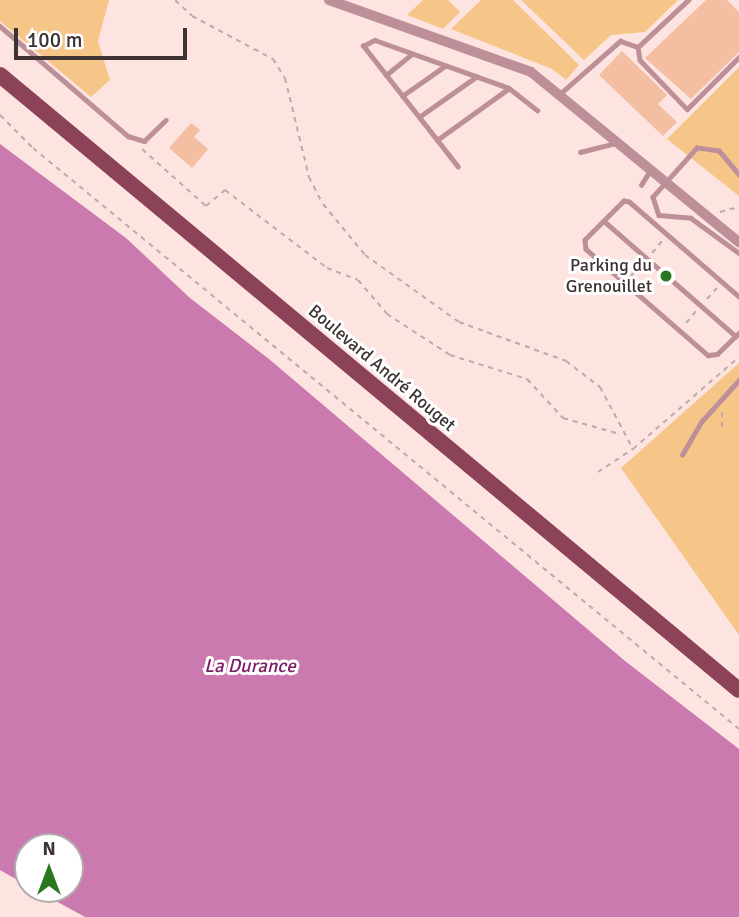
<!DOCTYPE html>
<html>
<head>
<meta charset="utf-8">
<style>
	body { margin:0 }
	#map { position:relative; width:739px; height:917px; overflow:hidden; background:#fde4e1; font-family:Signika,sans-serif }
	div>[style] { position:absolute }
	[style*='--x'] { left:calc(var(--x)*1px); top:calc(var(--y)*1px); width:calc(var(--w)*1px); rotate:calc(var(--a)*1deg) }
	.green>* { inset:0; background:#f6c689 }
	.water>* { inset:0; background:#cb7ab0 }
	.building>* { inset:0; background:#f3bea1 }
	.path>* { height:2px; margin-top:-1px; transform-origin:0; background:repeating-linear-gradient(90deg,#beaaa7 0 5px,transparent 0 10px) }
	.service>* { height:4.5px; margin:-2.25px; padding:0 2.25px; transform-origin:2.25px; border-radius:2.25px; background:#bc8f99 }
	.minor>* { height:10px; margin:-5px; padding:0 5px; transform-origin:5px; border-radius:5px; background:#bc8f99 }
	.primary>* { height:16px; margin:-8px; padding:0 8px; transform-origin:8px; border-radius:8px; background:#8c4257 }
	.dots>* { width:19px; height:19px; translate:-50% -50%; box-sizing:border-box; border:4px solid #fff; border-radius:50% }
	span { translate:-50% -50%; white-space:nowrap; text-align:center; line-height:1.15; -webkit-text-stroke:6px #fff; paint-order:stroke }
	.poi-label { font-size:18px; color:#3d3332 }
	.right { translate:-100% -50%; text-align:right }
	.street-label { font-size:18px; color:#3d3332 }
	.water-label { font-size:19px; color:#7d1c64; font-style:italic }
	.north { position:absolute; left:14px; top:833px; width:70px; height:70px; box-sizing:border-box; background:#fff; border:2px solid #b1adad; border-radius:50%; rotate:0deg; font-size:19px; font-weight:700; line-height:28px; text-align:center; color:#3d3332 }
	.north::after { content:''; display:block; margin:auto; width:24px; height:32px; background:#297821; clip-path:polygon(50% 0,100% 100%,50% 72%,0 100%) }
	.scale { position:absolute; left:14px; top:28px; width:173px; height:32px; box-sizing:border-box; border:4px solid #3d3332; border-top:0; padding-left:9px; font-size:21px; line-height:24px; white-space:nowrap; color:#3d3332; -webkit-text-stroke:5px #fff; paint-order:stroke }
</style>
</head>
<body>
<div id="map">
	<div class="green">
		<div style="clip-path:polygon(0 0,109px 0,98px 41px,110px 80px,91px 97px,0 21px)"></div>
		<div style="clip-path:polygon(423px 0,448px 0,460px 12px,443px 29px,407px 15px)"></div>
		<div style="clip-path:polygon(481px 0,513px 0,579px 65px,566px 80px,552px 69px,451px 29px)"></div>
		<div style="clip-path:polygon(521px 0,678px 0,645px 32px,611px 35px,584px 60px)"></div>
		<div style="clip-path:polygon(739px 67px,739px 196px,667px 139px)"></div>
		<div style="clip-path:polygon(739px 363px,739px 635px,621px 468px)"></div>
	</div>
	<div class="water">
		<div style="clip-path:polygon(0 144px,126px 238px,190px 298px,269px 359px,625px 661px,739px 749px,739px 917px,85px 917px,34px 889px,70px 889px,70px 847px,28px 847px,28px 886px,0 870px)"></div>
	</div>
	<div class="building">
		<div style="clip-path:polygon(706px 0,727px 0,739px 12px,739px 52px,691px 99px,645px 58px)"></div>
		<div style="clip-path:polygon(622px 51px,667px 95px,658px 104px,677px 122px,663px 136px,599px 75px)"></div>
		<div style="clip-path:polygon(191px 123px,200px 130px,194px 137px,208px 149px,192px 168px,169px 148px)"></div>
	</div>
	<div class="path">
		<div style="--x:175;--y:0;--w:23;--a:43"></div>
		<div style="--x:192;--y:16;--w:92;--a:28"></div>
		<div style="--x:273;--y:59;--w:22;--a:58"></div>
		<div style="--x:285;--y:78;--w:102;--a:76.4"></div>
		<div style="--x:309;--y:177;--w:30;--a:63"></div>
		<div style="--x:323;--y:204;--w:66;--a:50.5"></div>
		<div style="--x:365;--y:255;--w:115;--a:35.5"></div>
		<div style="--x:459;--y:322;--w:114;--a:20"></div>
		<div style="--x:566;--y:361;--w:43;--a:37.4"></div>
		<div style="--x:600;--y:387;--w:70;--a:62"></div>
		<div style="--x:0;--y:115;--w:47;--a:45"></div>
		<div style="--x:33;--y:148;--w:914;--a:39.45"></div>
		<div style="--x:142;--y:149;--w:86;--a:41.7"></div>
		<div style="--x:206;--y:206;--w:25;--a:-40"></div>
		<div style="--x:225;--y:190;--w:128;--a:37.4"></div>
		<div style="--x:327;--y:268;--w:33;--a:21"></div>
		<div style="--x:358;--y:280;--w:45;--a:49.5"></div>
		<div style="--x:387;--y:314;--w:75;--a:33.1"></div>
		<div style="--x:450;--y:355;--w:81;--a:17.3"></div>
		<div style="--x:527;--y:379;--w:53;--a:47.3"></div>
		<div style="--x:563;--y:418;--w:59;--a:15.7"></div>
		<div style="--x:720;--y:212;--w:20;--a:-15"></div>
		<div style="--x:652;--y:253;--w:16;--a:-50"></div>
		<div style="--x:631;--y:276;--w:16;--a:-50"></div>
		<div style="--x:707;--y:299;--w:15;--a:-48"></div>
		<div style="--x:686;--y:323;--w:16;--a:-50"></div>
		<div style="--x:722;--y:412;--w:19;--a:90"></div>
		<div style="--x:598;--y:472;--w:42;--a:-33.3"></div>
		<div style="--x:633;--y:449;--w:140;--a:-41"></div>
	</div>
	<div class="service">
		<div style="--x:0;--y:26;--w:169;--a:40.7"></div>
		<div style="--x:128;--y:136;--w:17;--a:17"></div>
		<div style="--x:144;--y:141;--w:30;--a:-44"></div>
		<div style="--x:638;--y:47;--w:13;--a:81"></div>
		<div style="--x:640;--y:60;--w:68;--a:46.2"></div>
		<div style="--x:687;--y:109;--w:74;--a:-45"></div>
		<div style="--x:386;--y:75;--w:33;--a:-39"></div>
		<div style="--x:561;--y:93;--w:79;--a:-41.4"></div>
		<div style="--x:620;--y:41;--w:19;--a:18"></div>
		<div style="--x:638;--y:47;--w:69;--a:-43.2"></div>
		<div style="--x:402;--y:96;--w:52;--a:-34.9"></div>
		<div style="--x:419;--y:117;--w:70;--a:-35.1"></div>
		<div style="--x:437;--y:140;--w:87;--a:-35.7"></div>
		<div style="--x:580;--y:152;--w:36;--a:-14"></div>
		<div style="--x:458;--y:167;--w:154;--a:-128.1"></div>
		<div style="--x:363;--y:46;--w:13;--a:-27"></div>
		<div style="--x:375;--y:40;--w:142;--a:19.7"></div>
		<div style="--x:509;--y:88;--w:36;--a:38"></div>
		<div style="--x:739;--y:175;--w:31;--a:-130"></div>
		<div style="--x:719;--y:151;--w:22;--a:-172"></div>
		<div style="--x:697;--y:148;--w:66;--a:131.9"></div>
		<div style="--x:653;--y:197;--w:19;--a:72"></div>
		<div style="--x:659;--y:215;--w:32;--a:5"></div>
		<div style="--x:691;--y:218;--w:59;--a:36.1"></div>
		<div style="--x:641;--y:185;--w:19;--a:-58"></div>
		<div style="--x:604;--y:221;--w:175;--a:41.1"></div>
		<div style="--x:739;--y:297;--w:145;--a:-139.2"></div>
		<div style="--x:629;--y:202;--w:5;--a:-169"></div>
		<div style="--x:624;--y:201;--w:55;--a:135"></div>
		<div style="--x:585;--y:240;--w:9;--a:84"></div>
		<div style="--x:586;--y:249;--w:162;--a:41"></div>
		<div style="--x:708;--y:355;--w:9;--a:-6"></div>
		<div style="--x:717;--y:354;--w:30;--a:-44"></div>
		<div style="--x:682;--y:455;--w:39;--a:-60"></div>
		<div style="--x:702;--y:421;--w:55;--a:-47.9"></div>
	</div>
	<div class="minor">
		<div style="--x:329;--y:0;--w:214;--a:19.6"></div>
		<div style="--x:531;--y:72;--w:269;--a:39.3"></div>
	</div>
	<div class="primary">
		<div style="--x:0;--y:75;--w:961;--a:39.77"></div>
	</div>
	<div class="dots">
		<div style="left:666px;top:276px;background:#297821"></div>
	</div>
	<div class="poi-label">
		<span class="right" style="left:652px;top:276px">Parking du<br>Grenouillet</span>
	</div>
	<div class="street-label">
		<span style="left:382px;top:368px;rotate:40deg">Boulevard André Rouget</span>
	</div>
	<div class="water-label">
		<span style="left:250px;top:667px">La Durance</span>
	</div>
	<div class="north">N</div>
	<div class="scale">100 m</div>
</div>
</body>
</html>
